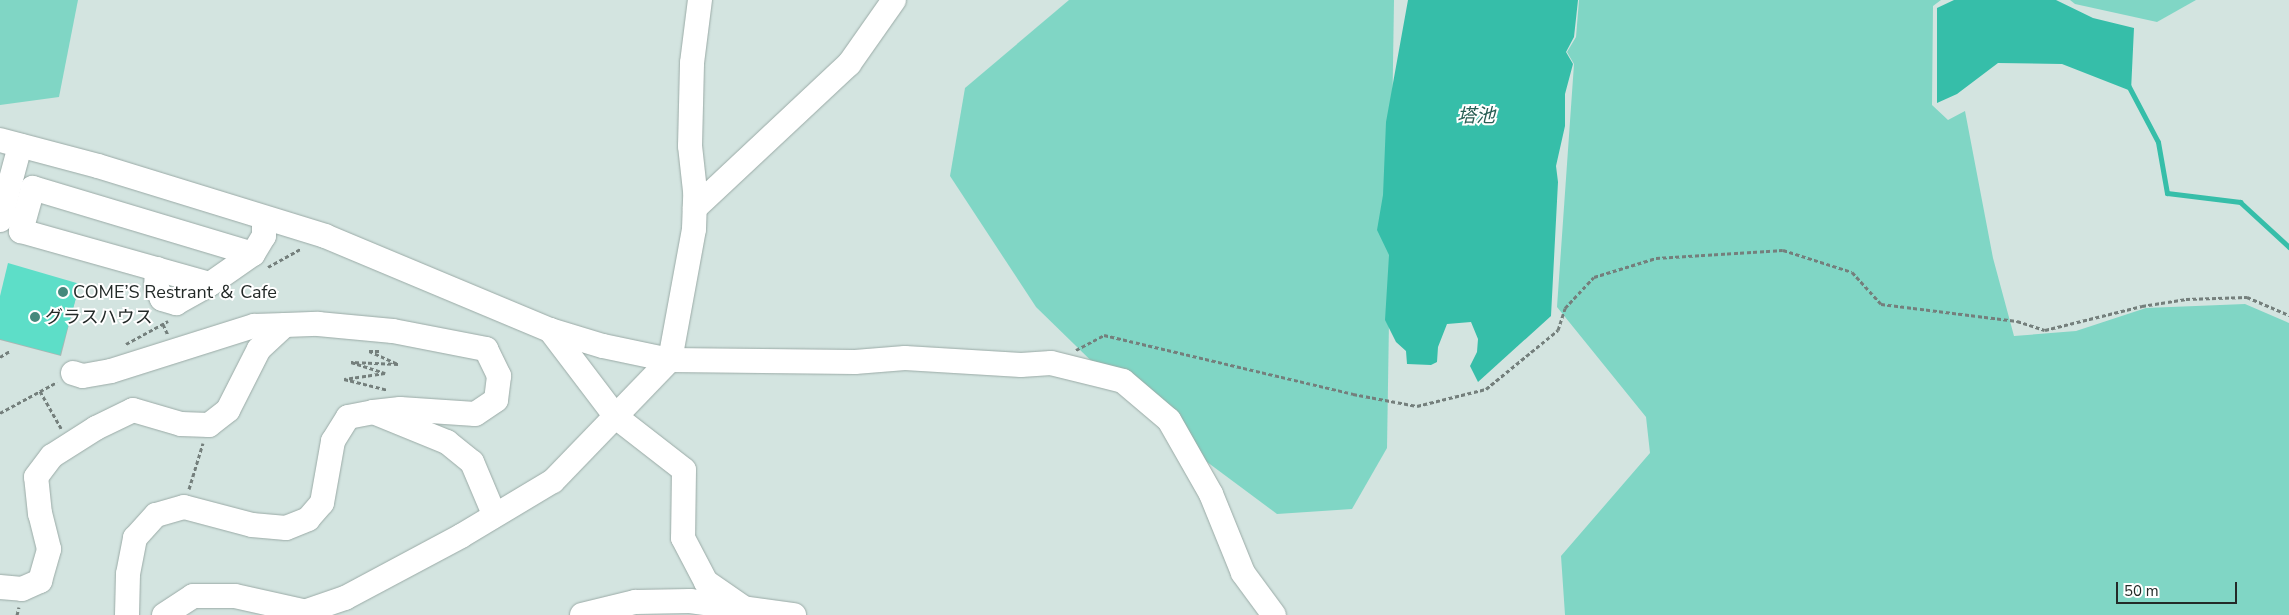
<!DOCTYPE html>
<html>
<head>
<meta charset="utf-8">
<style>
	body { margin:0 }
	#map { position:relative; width:2289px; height:615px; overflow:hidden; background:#d3e4e0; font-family:"Nunito Sans","Noto Sans JP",sans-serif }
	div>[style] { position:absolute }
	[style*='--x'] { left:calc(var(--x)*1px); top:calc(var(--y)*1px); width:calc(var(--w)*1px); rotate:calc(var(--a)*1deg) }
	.green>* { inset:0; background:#80d6c5 }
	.water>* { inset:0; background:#36bea9 }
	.shadow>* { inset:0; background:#0003 }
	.stream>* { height:5px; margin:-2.5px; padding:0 2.5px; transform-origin:2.5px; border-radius:2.5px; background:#36bea9 }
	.building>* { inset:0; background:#5ddec8 }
	.path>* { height:3px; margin-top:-1.5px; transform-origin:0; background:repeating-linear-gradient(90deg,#747f7c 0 4px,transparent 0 6.5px) }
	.roads { filter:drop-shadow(0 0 1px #9aaaa6) drop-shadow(0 0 1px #9aaaa6) }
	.minor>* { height:24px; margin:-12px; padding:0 12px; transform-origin:12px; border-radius:12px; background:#fff }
	.dots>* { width:14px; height:14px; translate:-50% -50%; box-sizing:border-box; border:2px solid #fff; border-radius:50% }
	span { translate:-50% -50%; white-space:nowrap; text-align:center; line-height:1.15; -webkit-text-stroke:4px #fff; paint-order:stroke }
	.poi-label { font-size:18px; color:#232a28 }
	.left { translate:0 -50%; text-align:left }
	.water-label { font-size:19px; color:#285e54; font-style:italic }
	.scale { position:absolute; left:2116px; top:582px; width:121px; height:22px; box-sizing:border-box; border:2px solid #232a28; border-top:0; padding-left:6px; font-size:15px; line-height:18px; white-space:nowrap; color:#232a28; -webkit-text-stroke:4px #fff; paint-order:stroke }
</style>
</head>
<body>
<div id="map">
	<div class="green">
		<div style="clip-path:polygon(0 0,78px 0,59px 97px,0 105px)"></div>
		<div style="clip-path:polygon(1069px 0,1394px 0,1387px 448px,1352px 509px,1277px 514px,1156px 424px,1036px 307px,950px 176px,965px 88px)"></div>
		<div style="clip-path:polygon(1579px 0,1941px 0,1933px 6px,1932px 105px,1948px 120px,1965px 111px,1993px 258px,2014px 336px,2076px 331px,2146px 308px,2245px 304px,2289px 323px,2289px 615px,1565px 615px,1561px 556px,1650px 453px,1646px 417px,1557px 307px,1574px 64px,1567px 52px,1576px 37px)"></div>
		<div style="clip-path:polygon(2070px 0,2196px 0,2157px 22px,2075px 4px)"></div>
	</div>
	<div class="water">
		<div style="clip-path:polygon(1408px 0,1578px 0,1574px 37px,1566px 52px,1573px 64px,1565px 94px,1565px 126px,1556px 166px,1558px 182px,1551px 316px,1478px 382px,1470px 366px,1477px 352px,1478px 339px,1471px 322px,1447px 324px,1438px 347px,1437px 362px,1431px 365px,1407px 364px,1406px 351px,1396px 342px,1385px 320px,1389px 255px,1377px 230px,1383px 195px,1386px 122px)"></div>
		<div style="clip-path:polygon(1954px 0,2056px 0,2093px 18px,2134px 28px,2131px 91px,2062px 64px,1998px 63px,1957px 94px,1937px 103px,1937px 8px)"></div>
	</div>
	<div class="shadow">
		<div style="clip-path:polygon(79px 285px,61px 356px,0 340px,0 301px)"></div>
	</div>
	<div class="stream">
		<div style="--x:2128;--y:85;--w:64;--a:62.2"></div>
		<div style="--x:2158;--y:142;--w:52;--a:80"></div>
		<div style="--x:2167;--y:193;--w:74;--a:7"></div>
		<div style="--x:2240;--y:202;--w:67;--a:42.6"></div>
	</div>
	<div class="building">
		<div style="clip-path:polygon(8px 263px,80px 284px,60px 355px,0 339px,0 296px)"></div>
	</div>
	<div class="path">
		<div style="--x:268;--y:267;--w:37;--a:-29"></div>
		<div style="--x:163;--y:324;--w:12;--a:66"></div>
		<div style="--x:126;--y:344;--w:48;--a:-28.7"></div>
		<div style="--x:1076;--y:350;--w:32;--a:-28"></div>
		<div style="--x:1104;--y:335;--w:256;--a:13.3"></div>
		<div style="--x:1353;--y:394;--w:65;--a:10.6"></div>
		<div style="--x:1417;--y:406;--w:71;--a:-13.8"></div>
		<div style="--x:1486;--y:389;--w:93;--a:-39.3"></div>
		<div style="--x:1558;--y:330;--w:23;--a:-72"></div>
		<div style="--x:1565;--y:308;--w:42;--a:-46.9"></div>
		<div style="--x:1594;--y:277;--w:65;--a:-17"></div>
		<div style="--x:1656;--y:258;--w:127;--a:-3.6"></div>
		<div style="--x:1783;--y:250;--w:72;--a:17.7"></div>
		<div style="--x:1852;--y:272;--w:43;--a:47.8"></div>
		<div style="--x:1881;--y:304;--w:137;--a:7.1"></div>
		<div style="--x:2017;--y:321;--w:29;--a:18"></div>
		<div style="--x:2045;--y:330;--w:100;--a:-13.9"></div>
		<div style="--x:2142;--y:306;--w:45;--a:-9"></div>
		<div style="--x:2186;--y:299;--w:61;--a:-1.9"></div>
		<div style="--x:2247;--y:297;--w:46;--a:23.2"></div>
		<div style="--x:379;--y:351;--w:10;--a:180"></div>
		<div style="--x:369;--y:351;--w:32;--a:24"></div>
		<div style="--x:398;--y:364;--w:47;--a:-177.6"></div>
		<div style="--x:351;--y:362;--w:36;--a:18"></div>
		<div style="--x:385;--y:373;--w:41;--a:171.7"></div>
		<div style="--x:344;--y:379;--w:45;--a:14"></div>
		<div style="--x:0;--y:357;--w:12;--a:-31"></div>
		<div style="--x:40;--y:391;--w:43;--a:60.4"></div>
		<div style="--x:0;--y:413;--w:65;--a:-28.5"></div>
		<div style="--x:189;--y:489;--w:48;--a:-73.1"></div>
		<div style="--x:17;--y:615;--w:8;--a:-76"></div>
	</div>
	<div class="roads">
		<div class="minor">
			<div style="--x:0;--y:140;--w:101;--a:14.9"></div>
			<div style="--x:98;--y:166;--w:238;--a:17.1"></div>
			<div style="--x:325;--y:236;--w:244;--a:22.7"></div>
			<div style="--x:550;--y:330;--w:55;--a:16.8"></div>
			<div style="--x:603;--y:346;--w:68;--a:11.8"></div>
			<div style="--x:670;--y:360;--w:185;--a:0.6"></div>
			<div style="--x:855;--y:362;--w:50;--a:-4.6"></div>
			<div style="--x:905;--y:358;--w:116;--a:3.5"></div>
			<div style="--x:1021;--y:365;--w:30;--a:-4"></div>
			<div style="--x:1051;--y:363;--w:74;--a:14"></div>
			<div style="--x:1123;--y:381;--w:60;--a:40.3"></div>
			<div style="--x:1169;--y:420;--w:85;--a:60.4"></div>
			<div style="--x:1211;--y:494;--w:85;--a:67.9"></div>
			<div style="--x:1243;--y:573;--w:52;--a:53.6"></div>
			<div style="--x:695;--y:208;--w:211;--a:-43.1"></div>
			<div style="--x:849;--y:64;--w:78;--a:-54.9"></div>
			<div style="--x:0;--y:220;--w:77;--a:-74.9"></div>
			<div style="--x:253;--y:254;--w:230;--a:-163.3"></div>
			<div style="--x:33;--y:188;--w:45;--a:105.6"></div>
			<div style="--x:21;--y:231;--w:196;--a:15.7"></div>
			<div style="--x:210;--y:284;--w:52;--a:-34.9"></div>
			<div style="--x:253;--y:254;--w:21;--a:-59"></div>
			<div style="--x:264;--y:236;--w:18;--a:-90"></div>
			<div style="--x:157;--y:269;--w:17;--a:93"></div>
			<div style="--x:156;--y:286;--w:14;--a:65"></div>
			<div style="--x:162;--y:299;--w:15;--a:16"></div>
			<div style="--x:176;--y:303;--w:39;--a:-29"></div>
			<div style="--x:550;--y:330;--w:109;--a:52.8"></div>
			<div style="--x:616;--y:417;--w:86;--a:37.9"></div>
			<div style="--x:684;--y:470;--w:68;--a:90.8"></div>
			<div style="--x:683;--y:538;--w:50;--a:62.4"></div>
			<div style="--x:706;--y:582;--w:51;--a:34.6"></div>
			<div style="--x:73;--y:373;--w:10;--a:17"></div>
			<div style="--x:83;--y:376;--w:28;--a:-10"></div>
			<div style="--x:111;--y:371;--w:150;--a:-17.5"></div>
			<div style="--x:254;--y:326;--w:31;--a:-2"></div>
			<div style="--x:0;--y:587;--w:22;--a:5"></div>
			<div style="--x:22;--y:589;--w:20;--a:-24"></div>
			<div style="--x:40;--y:581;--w:33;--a:-74"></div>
			<div style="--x:49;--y:549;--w:36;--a:-104"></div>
			<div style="--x:40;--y:514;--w:37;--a:-96"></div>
			<div style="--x:36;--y:477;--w:26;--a:-53"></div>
			<div style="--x:52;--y:456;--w:52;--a:-32.5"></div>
			<div style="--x:96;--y:428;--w:41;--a:-25.9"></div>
			<div style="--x:133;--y:410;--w:50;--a:16.3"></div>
			<div style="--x:181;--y:424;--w:28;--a:2"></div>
			<div style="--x:209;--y:425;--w:24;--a:-38"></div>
			<div style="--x:228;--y:410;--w:68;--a:-63.1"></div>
			<div style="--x:259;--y:349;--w:35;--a:-43"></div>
			<div style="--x:285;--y:325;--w:33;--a:-2"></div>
			<div style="--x:318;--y:324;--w:75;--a:5.3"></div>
			<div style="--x:393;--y:331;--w:95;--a:11"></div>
			<div style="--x:486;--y:349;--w:30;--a:64"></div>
			<div style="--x:499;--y:376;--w:24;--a:97"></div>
			<div style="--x:496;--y:400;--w:25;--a:146"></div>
			<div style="--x:475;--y:414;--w:75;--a:-176.2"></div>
			<div style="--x:400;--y:409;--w:27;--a:174"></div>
			<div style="--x:127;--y:615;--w:41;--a:-88.6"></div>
			<div style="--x:128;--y:574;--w:37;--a:-79"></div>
			<div style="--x:135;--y:538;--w:31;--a:-48"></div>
			<div style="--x:156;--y:515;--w:29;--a:-16"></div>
			<div style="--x:184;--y:507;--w:70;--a:14.8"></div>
			<div style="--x:252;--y:525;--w:34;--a:5"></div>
			<div style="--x:286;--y:528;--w:24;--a:-22"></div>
			<div style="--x:308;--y:519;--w:21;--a:-49"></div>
			<div style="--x:322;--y:503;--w:63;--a:-79.9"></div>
			<div style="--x:333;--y:441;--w:28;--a:-58"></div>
			<div style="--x:348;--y:417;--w:25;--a:-11"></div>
			<div style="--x:373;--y:412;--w:80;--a:22.1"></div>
			<div style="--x:447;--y:442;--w:32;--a:39"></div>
			<div style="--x:472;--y:462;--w:56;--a:67.1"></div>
			<div style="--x:164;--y:615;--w:35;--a:-33"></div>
			<div style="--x:193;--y:596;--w:42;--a:0"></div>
			<div style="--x:235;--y:596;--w:69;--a:12.6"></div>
			<div style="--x:295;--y:615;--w:53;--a:-18.8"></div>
			<div style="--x:345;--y:598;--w:132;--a:-28.1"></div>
			<div style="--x:461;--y:536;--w:107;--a:-30.9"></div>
			<div style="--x:553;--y:481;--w:168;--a:-46"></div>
			<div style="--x:670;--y:360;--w:133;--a:-79.6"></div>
			<div style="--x:694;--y:229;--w:38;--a:-88"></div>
			<div style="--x:695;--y:191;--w:45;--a:-96.3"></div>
			<div style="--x:690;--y:146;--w:83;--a:-88.6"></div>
			<div style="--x:692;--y:63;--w:64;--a:-82.8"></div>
			<div style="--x:582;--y:615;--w:55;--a:-13.8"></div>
			<div style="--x:635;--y:602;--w:55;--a:-1"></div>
			<div style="--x:690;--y:601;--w:105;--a:7.7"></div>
		</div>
	</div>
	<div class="dots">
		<div style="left:63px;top:292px;background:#45897c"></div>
		<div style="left:35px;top:317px;background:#45897c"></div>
	</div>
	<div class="poi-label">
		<span class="left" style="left:73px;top:292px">COME’S Restrant ＆ Cafe</span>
		<span class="left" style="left:45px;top:317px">グラスハウス</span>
	</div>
	<div class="water-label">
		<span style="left:1476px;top:117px">塔池</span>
	</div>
	<div class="scale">50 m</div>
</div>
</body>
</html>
